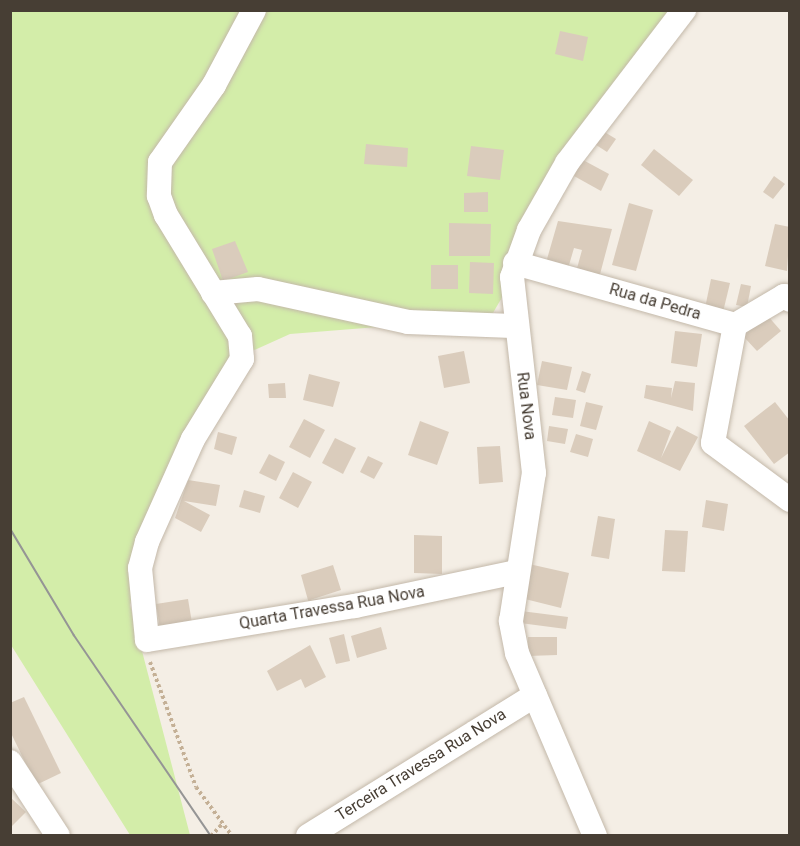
<!DOCTYPE html>
<html>
<head>
<meta charset="utf-8">
<style>
	body { margin:0 }
	#map { position:relative; width:800px; height:846px; overflow:hidden; background:#f4eee5; font-family:Roboto,sans-serif }
	div>[style] { position:absolute }
	[style*='--x'] { left:calc(var(--x)*1px); top:calc(var(--y)*1px); width:calc(var(--w)*1px); rotate:calc(var(--a)*1deg) }
	.green>* { inset:0; background:#d3eda9 }
	.building>* { inset:0; background:#daccbc }
	.path>* { height:4px; margin-top:-2px; transform-origin:0; background:repeating-linear-gradient(90deg,#c4b096 0 3px,transparent 0 6px) }
	.roads { filter:drop-shadow(0 0 2px #c3b8a9) drop-shadow(0 0 2px #c3b8a9) }
	.minor>* { height:24px; margin:-12px; padding:0 12px; transform-origin:12px; border-radius:12px; background:#fff }
	.tram>* { height:1.5px; margin:-0.75px; padding:0 0.75px; transform-origin:0.75px; border-radius:0.75px; background:#959595 }
	span { translate:-50% -50%; white-space:nowrap; text-align:center; line-height:1.15; -webkit-text-stroke:4.5px #fff; paint-order:stroke }
	.street-label { font-size:16px; color:#473e34 }
	.frame { position:absolute; inset:0; border:12px solid #473e34; pointer-events:none }
</style>
</head>
<body>
<div id="map">
	<div class="green">
		<div style="clip-path:polygon(11px 11px,669px 11px,490px 318px,290px 334px,232px 360px,146px 525px,130px 605px,190px 835px,130px 835px,11px 645px)"></div>
	</div>
	<div class="building">
		<div style="clip-path:polygon(560px 31px,588px 37px,583px 61px,555px 54px)"></div>
		<div style="clip-path:polygon(598px 128px,616px 139px,607px 152px,590px 141px)"></div>
		<div style="clip-path:polygon(366px 144px,408px 148px,407px 167px,364px 164px)"></div>
		<div style="clip-path:polygon(471px 146px,504px 150px,500px 180px,467px 176px)"></div>
		<div style="clip-path:polygon(654px 149px,693px 180px,679px 196px,641px 165px)"></div>
		<div style="clip-path:polygon(583px 160px,609px 174px,601px 191px,574px 176px)"></div>
		<div style="clip-path:polygon(774px 176px,785px 184px,773px 199px,763px 192px)"></div>
		<div style="clip-path:polygon(488px 192px,488px 212px,464px 212px,464px 193px)"></div>
		<div style="clip-path:polygon(629px 203px,653px 210px,636px 271px,612px 265px)"></div>
		<div style="clip-path:polygon(558px 221px,612px 229px,599px 278px,576px 272px,582px 250px,574px 248px,567px 272px,545px 266px)"></div>
		<div style="clip-path:polygon(449px 223px,491px 224px,490px 256px,449px 256px)"></div>
		<div style="clip-path:polygon(775px 224px,790px 227px,787px 271px,765px 266px)"></div>
		<div style="clip-path:polygon(235px 241px,248px 272px,223px 281px,212px 249px)"></div>
		<div style="clip-path:polygon(470px 262px,494px 263px,493px 294px,469px 293px)"></div>
		<div style="clip-path:polygon(431px 265px,458px 265px,458px 289px,431px 289px)"></div>
		<div style="clip-path:polygon(711px 279px,730px 283px,723px 312px,705px 308px)"></div>
		<div style="clip-path:polygon(741px 284px,751px 286px,747px 307px,736px 305px)"></div>
		<div style="clip-path:polygon(767px 315px,781px 331px,757px 351px,743px 336px)"></div>
		<div style="clip-path:polygon(675px 331px,702px 334px,697px 367px,671px 363px)"></div>
		<div style="clip-path:polygon(464px 351px,470px 383px,444px 388px,438px 356px)"></div>
		<div style="clip-path:polygon(542px 361px,572px 367px,567px 390px,537px 385px)"></div>
		<div style="clip-path:polygon(582px 371px,591px 374px,585px 393px,576px 390px)"></div>
		<div style="clip-path:polygon(309px 374px,340px 382px,333px 407px,303px 400px)"></div>
		<div style="clip-path:polygon(675px 381px,695px 383px,693px 411px,644px 398px,646px 385px,672px 388px,671px 398px)"></div>
		<div style="clip-path:polygon(285px 383px,286px 398px,269px 398px,268px 384px)"></div>
		<div style="clip-path:polygon(555px 397px,576px 400px,573px 418px,552px 415px)"></div>
		<div style="clip-path:polygon(586px 402px,603px 406px,596px 430px,580px 426px)"></div>
		<div style="clip-path:polygon(775px 402px,790px 421px,790px 452px,774px 464px,744px 426px)"></div>
		<div style="clip-path:polygon(304px 419px,325px 430px,310px 458px,289px 447px)"></div>
		<div style="clip-path:polygon(420px 421px,449px 432px,437px 465px,408px 455px)"></div>
		<div style="clip-path:polygon(649px 421px,671px 431px,661px 458px,677px 426px,698px 437px,680px 471px,637px 451px)"></div>
		<div style="clip-path:polygon(549px 426px,568px 429px,565px 444px,547px 441px)"></div>
		<div style="clip-path:polygon(218px 432px,237px 437px,232px 455px,214px 449px)"></div>
		<div style="clip-path:polygon(576px 434px,593px 439px,588px 457px,570px 452px)"></div>
		<div style="clip-path:polygon(335px 438px,356px 448px,343px 474px,322px 463px)"></div>
		<div style="clip-path:polygon(500px 446px,503px 482px,479px 484px,477px 447px)"></div>
		<div style="clip-path:polygon(269px 454px,285px 462px,276px 481px,259px 473px)"></div>
		<div style="clip-path:polygon(368px 456px,383px 463px,374px 479px,360px 472px)"></div>
		<div style="clip-path:polygon(293px 472px,312px 482px,298px 508px,279px 498px)"></div>
		<div style="clip-path:polygon(188px 480px,220px 485px,216px 506px,184px 501px,210px 515px,201px 532px,175px 518px)"></div>
		<div style="clip-path:polygon(244px 490px,265px 496px,260px 513px,239px 507px)"></div>
		<div style="clip-path:polygon(706px 500px,728px 504px,724px 531px,702px 527px)"></div>
		<div style="clip-path:polygon(598px 516px,615px 519px,609px 559px,591px 556px)"></div>
		<div style="clip-path:polygon(665px 530px,688px 531px,685px 572px,662px 571px)"></div>
		<div style="clip-path:polygon(414px 535px,442px 536px,442px 574px,414px 573px)"></div>
		<div style="clip-path:polygon(529px 564px,569px 573px,561px 608px,521px 598px)"></div>
		<div style="clip-path:polygon(333px 565px,341px 590px,310px 600px,341px 597px,311px 611px,301px 575px)"></div>
		<div style="clip-path:polygon(188px 599px,192px 623px,160px 628px,156px 604px)"></div>
		<div style="clip-path:polygon(521px 611px,568px 617px,566px 629px,520px 623px)"></div>
		<div style="clip-path:polygon(381px 627px,387px 649px,357px 658px,351px 636px)"></div>
		<div style="clip-path:polygon(344px 634px,350px 661px,336px 664px,329px 638px)"></div>
		<div style="clip-path:polygon(528px 637px,557px 637px,557px 655px,528px 656px)"></div>
		<div style="clip-path:polygon(310px 645px,326px 677px,305px 688px,301px 679px,277px 691px,267px 671px)"></div>
		<div style="clip-path:polygon(24px 697px,61px 773px,36px 785px,10px 731px,10px 703px)"></div>
		<div style="clip-path:polygon(10px 797px,26px 812px,10px 828px)"></div>
	</div>
	<div class="path">
		<div style="--x:150;--y:662;--w:133;--a:69.8"></div>
		<div style="--x:196;--y:787;--w:61;--a:53.7"></div>
		<div style="--x:211;--y:836;--w:18;--a:-47"></div>
	</div>
	<div class="roads">
		<div class="minor">
			<div style="--x:254;--y:10;--w:85;--a:118.1"></div>
			<div style="--x:214;--y:85;--w:94;--a:125"></div>
			<div style="--x:160;--y:162;--w:34;--a:92"></div>
			<div style="--x:159;--y:196;--w:20;--a:70"></div>
			<div style="--x:166;--y:215;--w:142;--a:58.6"></div>
			<div style="--x:240;--y:336;--w:23;--a:85"></div>
			<div style="--x:242;--y:359;--w:94;--a:121.5"></div>
			<div style="--x:193;--y:439;--w:113;--a:114.1"></div>
			<div style="--x:147;--y:542;--w:27;--a:105"></div>
			<div style="--x:140;--y:568;--w:72;--a:84.4"></div>
			<div style="--x:147;--y:640;--w:211;--a:-9.3"></div>
			<div style="--x:355;--y:606;--w:165;--a:-11.9"></div>
			<div style="--x:515;--y:263;--w:229;--a:15.7"></div>
			<div style="--x:735;--y:325;--w:57;--a:-30.6"></div>
			<div style="--x:784;--y:296;--w:7;--a:34"></div>
			<div style="--x:213;--y:293;--w:45;--a:-5.1"></div>
			<div style="--x:258;--y:289;--w:154;--a:12.4"></div>
			<div style="--x:408;--y:322;--w:105;--a:2.2"></div>
			<div style="--x:735;--y:325;--w:120;--a:100.6"></div>
			<div style="--x:713;--y:443;--w:96;--a:36.5"></div>
			<div style="--x:10;--y:762;--w:88;--a:57"></div>
			<div style="--x:308;--y:836;--w:267;--a:-31.8"></div>
			<div style="--x:595;--y:836;--w:199;--a:-113.1"></div>
			<div style="--x:517;--y:653;--w:33;--a:-101"></div>
			<div style="--x:511;--y:621;--w:150;--a:-81.2"></div>
			<div style="--x:534;--y:473;--w:197;--a:-96.4"></div>
			<div style="--x:512;--y:277;--w:50;--a:-70.1"></div>
			<div style="--x:529;--y:230;--w:77;--a:-60.4"></div>
			<div style="--x:567;--y:163;--w:193;--a:-52.6"></div>
		</div>
	</div>
	<div class="tram">
		<div style="--x:10;--y:528;--w:125;--a:59.1"></div>
		<div style="--x:74;--y:635;--w:243;--a:55.7"></div>
	</div>
	<div class="street-label">
		<span style="left:655px;top:302px;rotate:16deg">Rua da Pedra</span>
		<span style="left:526px;top:406px;rotate:83deg">Rua Nova</span>
		<span style="left:332px;top:608px;rotate:-10deg">Quarta Travessa Rua Nova</span>
		<span style="left:421px;top:765px;rotate:-32deg">Terceira Travessa Rua Nova</span>
	</div>
	<div class="frame"></div>
</div>
</body>
</html>
